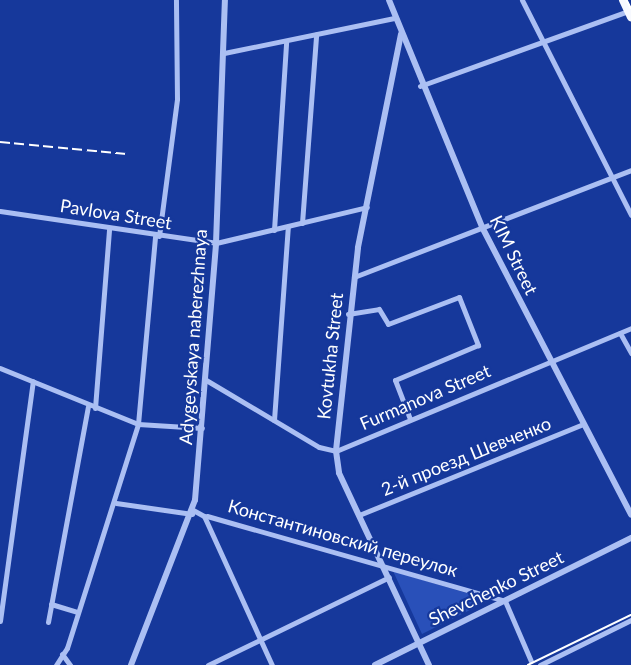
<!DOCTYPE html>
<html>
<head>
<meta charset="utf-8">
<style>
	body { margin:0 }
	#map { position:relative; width:631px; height:665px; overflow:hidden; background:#16389b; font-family:Lato,sans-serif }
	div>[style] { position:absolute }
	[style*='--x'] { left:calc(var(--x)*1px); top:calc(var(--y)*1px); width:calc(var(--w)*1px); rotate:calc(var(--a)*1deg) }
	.green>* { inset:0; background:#2950b9 }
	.minor>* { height:5px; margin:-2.5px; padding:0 2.5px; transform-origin:2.5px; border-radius:2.5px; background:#abbff3 }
	.tertiary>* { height:6px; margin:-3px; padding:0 3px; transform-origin:3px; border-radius:3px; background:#abbff3 }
	.primary>* { height:8px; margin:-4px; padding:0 4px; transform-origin:4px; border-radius:4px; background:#f7f9ff }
	.tram>* { height:1.5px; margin:-0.75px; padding:0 0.75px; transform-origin:0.75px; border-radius:0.75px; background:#fff }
	.rail>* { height:1.5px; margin-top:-0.75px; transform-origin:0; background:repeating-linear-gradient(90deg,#fff 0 10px,transparent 0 14.5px) }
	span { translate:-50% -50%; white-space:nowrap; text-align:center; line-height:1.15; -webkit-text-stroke:4.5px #16389b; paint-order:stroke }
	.street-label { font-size:18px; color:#fff }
</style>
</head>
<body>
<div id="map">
	<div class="green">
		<div style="clip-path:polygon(393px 571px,426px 581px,490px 600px,422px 634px)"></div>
	</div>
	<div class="minor">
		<div style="--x:522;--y:0;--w:241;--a:63.1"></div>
		<div style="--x:224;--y:53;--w:175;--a:-11.6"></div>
		<div style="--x:420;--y:86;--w:221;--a:-19.8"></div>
		<div style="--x:0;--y:211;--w:218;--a:8.4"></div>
		<div style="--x:216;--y:243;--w:155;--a:-13.4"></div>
		<div style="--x:302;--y:223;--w:189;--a:-85.7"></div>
		<div style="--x:274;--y:230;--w:188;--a:-86.3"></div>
		<div style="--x:159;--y:236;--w:138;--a:-82.5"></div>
		<div style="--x:177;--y:99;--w:99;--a:-90.6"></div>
		<div style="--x:354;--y:277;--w:297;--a:-21.1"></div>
		<div style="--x:348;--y:314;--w:31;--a:-9"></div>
		<div style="--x:379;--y:309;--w:17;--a:59"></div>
		<div style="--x:388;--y:324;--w:76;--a:-20.8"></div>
		<div style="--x:459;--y:297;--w:52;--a:68.4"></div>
		<div style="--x:478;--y:345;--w:90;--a:157.1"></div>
		<div style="--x:395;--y:380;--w:42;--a:69"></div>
		<div style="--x:620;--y:333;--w:23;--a:61"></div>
		<div style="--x:0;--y:368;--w:149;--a:22.1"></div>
		<div style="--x:138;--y:424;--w:64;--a:3.6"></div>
		<div style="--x:206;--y:380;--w:131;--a:30.7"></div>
		<div style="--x:319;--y:447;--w:17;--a:13"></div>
		<div style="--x:336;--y:451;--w:320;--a:-22.6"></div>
		<div style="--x:95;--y:408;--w:180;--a:-85.5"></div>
		<div style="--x:274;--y:420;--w:194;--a:-85.9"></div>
		<div style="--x:116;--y:503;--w:77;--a:8.2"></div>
		<div style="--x:193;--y:510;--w:13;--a:29"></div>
		<div style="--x:204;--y:516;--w:164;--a:65.5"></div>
		<div style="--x:359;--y:515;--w:242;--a:-22.1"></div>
		<div style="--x:207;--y:516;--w:310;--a:15.9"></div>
		<div style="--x:505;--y:601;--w:65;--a:66.6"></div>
		<div style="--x:51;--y:604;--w:28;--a:17"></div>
		<div style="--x:0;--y:621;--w:242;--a:-82.2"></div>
		<div style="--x:48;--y:622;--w:219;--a:-79.5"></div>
		<div style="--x:62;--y:654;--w:14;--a:54"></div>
		<div style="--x:56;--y:665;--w:20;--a:-57"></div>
		<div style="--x:67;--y:648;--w:235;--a:-72.4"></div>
		<div style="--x:138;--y:424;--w:189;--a:-84.8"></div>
		<div style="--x:208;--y:665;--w:201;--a:-25.9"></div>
		<div style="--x:540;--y:665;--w:102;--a:-26.3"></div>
	</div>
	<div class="tertiary">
		<div style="--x:389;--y:0;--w:245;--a:67.7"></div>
		<div style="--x:482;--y:227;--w:324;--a:62.6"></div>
		<div style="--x:401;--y:34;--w:218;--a:101.4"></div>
		<div style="--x:358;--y:248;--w:204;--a:96.2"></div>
		<div style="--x:336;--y:451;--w:22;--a:82"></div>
		<div style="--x:339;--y:473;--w:212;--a:64.9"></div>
		<div style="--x:131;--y:665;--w:177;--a:-68.8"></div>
		<div style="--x:195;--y:500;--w:258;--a:-85.3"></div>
		<div style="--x:216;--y:243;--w:243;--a:-87.9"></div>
		<div style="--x:375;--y:665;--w:286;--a:-26.4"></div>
	</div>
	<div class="primary">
		<div style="--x:623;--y:0;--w:19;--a:65"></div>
	</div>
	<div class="tram">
		<div style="--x:627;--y:0;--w:9;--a:63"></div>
		<div style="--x:528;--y:665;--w:114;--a:-25.9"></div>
	</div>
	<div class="rail">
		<div style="--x:0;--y:142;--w:127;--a:5.4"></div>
	</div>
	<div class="street-label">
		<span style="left:116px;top:214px;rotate:9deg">Pavlova Street</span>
		<span style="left:514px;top:255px;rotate:64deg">KIM Street</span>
		<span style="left:193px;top:337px;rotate:-86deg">Adygeyskaya naberezhnaya</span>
		<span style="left:330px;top:356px;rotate:-84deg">Kovtukha Street</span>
		<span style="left:425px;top:397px;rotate:-23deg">Furmanova Street</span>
		<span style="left:466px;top:456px;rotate:-22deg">2-й проезд Шевченко</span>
		<span style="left:343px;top:538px;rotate:16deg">Константиновский переулок</span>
		<span style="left:496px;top:588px;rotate:-26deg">Shevchenko Street</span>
	</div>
</div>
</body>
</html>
